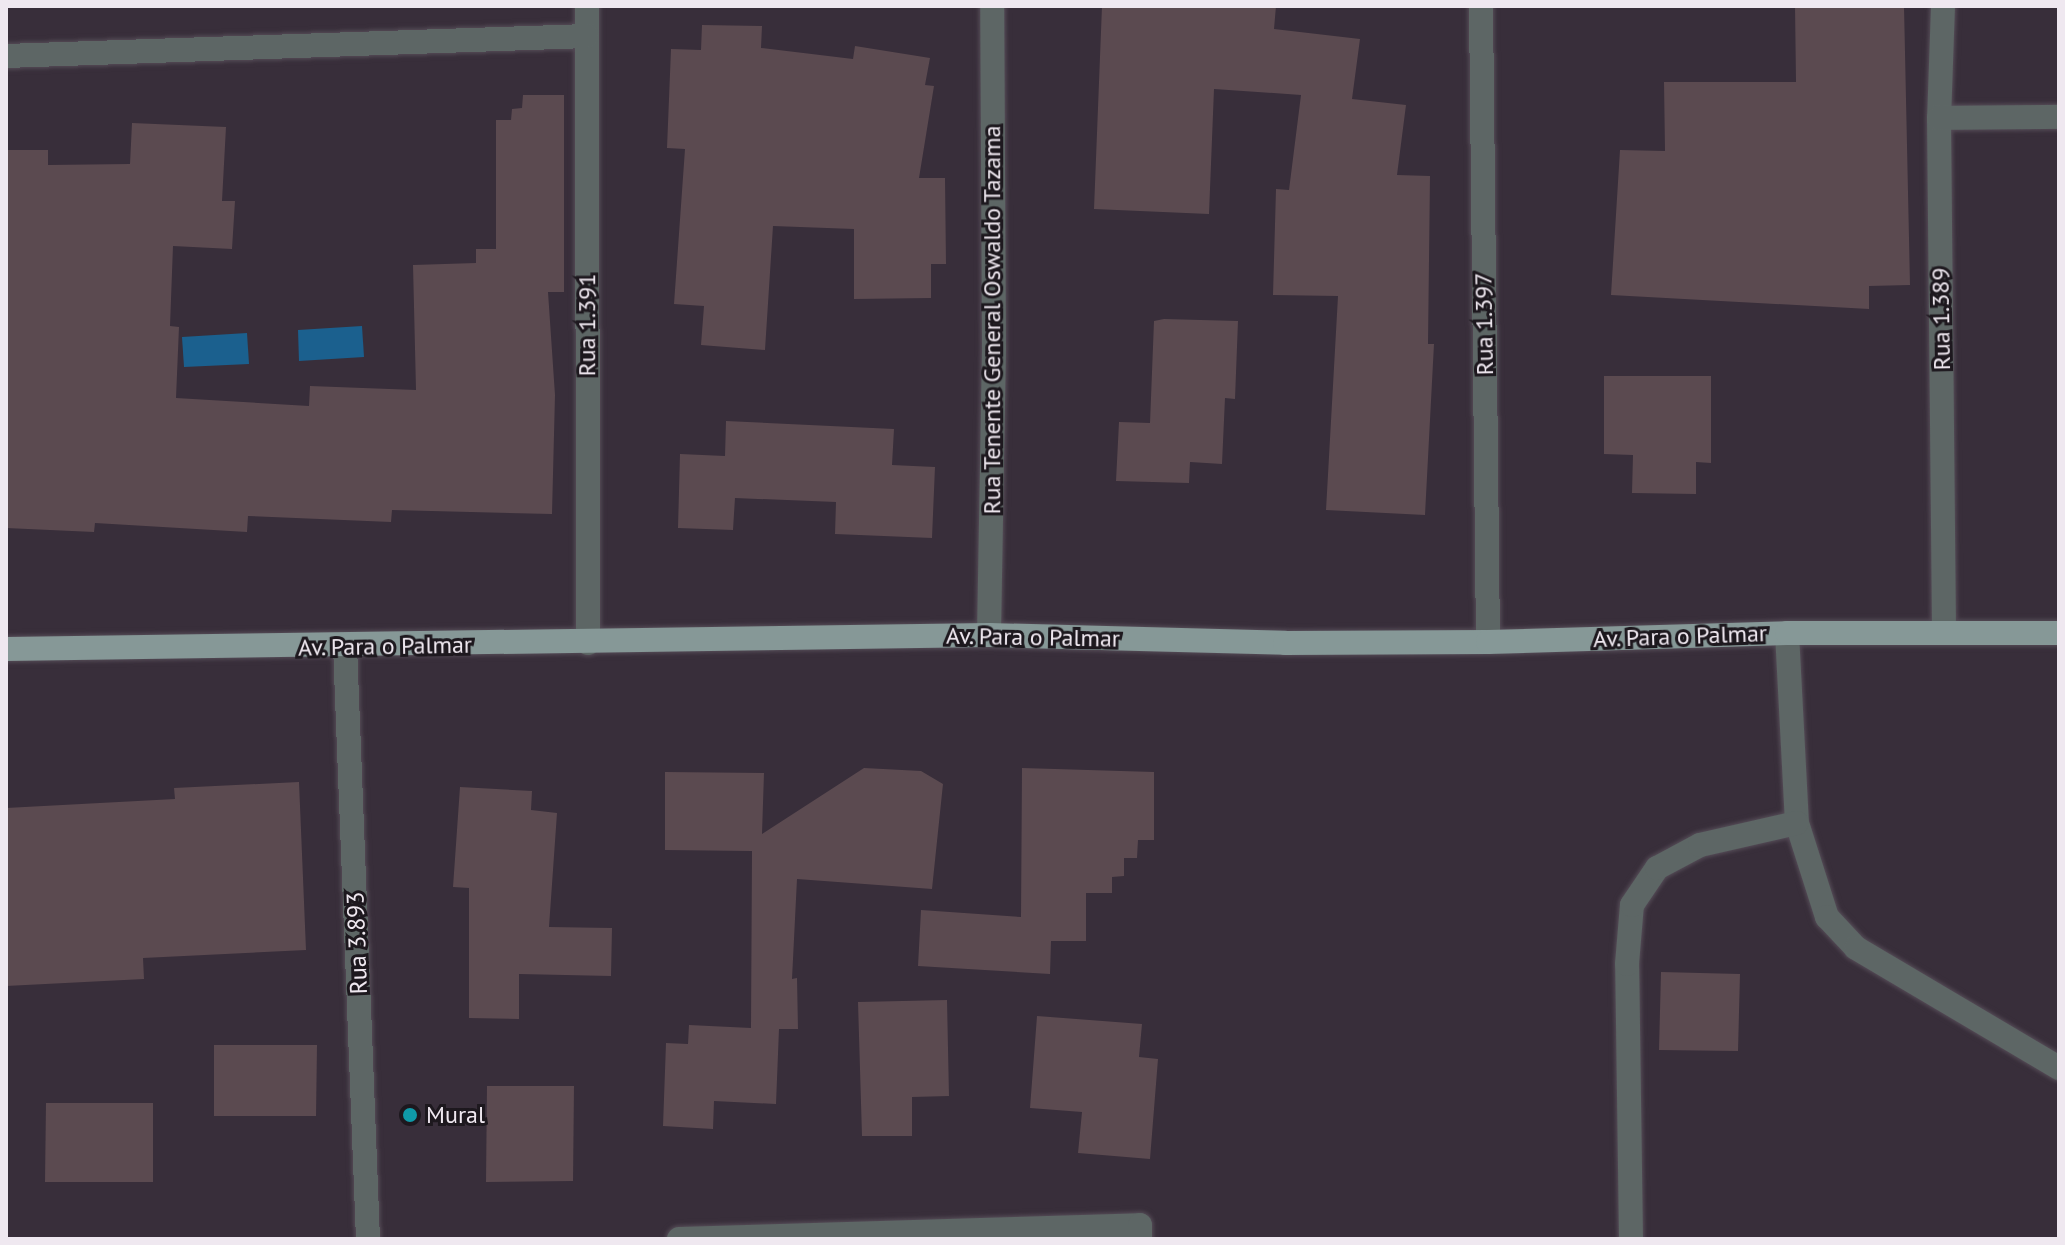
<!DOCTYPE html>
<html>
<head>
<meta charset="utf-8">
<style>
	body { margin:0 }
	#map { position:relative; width:2065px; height:1245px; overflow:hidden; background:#382e3a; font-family:"PT Sans",sans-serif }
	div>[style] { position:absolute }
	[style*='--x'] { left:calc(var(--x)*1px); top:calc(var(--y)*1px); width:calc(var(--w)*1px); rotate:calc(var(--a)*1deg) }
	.water>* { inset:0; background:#1b608e }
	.building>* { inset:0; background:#5b4a50 }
	.roads { filter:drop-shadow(0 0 2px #554c57) drop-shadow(0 0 2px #554c57) }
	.minor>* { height:24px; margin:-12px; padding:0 12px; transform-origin:12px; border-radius:12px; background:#5d6665 }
	.major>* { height:24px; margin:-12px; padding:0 12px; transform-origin:12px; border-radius:12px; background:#869897 }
	.dots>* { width:22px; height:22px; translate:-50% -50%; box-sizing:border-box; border:4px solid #1d181e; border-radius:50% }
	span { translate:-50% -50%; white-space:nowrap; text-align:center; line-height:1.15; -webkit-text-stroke:6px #1d181e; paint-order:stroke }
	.street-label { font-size:24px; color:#efe8f0 }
	.poi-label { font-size:24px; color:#efe8f0 }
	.left { translate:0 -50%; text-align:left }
	.frame { position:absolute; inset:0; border:8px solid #efe8f0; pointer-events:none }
</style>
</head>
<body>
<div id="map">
	<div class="water">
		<div style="clip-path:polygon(362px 326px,364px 357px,299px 361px,298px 330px)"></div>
		<div style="clip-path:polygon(247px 333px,249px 364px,184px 367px,182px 337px)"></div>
	</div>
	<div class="building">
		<div style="clip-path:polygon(1102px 6px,1276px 6px,1274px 29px,1360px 39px,1352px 99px,1406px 105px,1397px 175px,1430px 176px,1428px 344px,1434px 344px,1425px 515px,1326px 510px,1338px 296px,1273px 295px,1276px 189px,1289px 190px,1301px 95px,1214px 89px,1209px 214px,1094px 209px)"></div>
		<div style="clip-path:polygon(1795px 6px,1904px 6px,1910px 285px,1869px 286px,1869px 309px,1611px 295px,1620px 150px,1665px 151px,1664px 82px,1796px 82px)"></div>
		<div style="clip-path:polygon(702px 25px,762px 26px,761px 48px,853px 59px,855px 46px,930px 58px,925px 85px,934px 86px,919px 178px,945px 178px,946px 264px,931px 264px,931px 298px,854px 299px,854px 229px,773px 226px,765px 350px,701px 345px,704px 306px,674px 304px,685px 149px,667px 148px,671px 49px,701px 50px)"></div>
		<div style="clip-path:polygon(523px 95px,564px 95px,564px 292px,548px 292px,555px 395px,552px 514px,392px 510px,391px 522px,248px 516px,247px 532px,95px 523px,94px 532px,6px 528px,6px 150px,48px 150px,48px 165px,130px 164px,132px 123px,226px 127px,222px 201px,235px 201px,232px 249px,173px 246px,170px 326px,179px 327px,176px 398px,309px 406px,310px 386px,416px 390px,413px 265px,476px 263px,476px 249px,496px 249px,496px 120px,511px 120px,512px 109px,522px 108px)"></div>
		<div style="clip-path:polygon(1164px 319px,1238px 321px,1235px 399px,1225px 398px,1222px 464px,1190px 462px,1189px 483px,1116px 481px,1119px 422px,1150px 423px,1154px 321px)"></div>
		<div style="clip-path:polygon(1604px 376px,1711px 376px,1711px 463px,1696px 462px,1696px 494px,1632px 493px,1633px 455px,1604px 454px)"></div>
		<div style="clip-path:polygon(726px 421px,894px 429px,892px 465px,935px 467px,932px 538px,835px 534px,836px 502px,735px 498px,733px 530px,678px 528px,680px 454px,725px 456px)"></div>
		<div style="clip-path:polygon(864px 768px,921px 771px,943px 784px,932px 889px,797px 879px,792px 979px,797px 978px,798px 1029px,779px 1029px,776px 1104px,714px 1101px,713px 1129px,663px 1126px,666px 1043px,688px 1044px,689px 1025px,751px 1028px,752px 851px,665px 850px,665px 772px,764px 773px,762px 834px)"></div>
		<div style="clip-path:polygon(1022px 768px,1154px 772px,1154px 840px,1138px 840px,1137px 858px,1124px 858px,1124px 876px,1112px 877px,1112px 893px,1086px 893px,1086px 941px,1051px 941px,1050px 974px,918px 966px,921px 910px,1021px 917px)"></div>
		<div style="clip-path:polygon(299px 782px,306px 950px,143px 958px,144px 979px,6px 986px,6px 808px,175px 799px,174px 788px)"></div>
		<div style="clip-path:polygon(460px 787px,532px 791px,531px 810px,557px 813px,549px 927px,612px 928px,611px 976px,519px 974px,519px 1019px,469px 1018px,469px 888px,453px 887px)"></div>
		<div style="clip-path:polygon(1661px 972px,1740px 974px,1738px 1051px,1659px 1050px)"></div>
		<div style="clip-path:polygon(947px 1000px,949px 1096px,912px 1097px,912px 1136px,862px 1136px,858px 1002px)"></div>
		<div style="clip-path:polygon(1037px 1016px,1142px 1024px,1139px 1057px,1158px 1059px,1150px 1159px,1078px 1153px,1082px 1112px,1030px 1108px)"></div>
		<div style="clip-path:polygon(214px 1045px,317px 1045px,316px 1116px,214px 1116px)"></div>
		<div style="clip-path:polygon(487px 1086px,574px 1086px,573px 1181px,486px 1182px)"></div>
		<div style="clip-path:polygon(46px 1103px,153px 1103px,153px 1182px,45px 1182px)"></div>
	</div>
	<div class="roads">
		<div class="minor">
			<div style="--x:587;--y:6;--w:637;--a:89.91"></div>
			<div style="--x:1481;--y:6;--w:636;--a:89.37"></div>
			<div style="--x:1943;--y:6;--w:112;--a:92"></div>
			<div style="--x:1939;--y:118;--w:514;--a:89.44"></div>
			<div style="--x:6;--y:56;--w:581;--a:-1.97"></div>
			<div style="--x:1939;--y:118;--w:120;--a:-0.5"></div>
			<div style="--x:1787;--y:633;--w:190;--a:87"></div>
			<div style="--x:1797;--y:823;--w:99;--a:72.3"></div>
			<div style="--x:1827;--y:917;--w:42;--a:46.9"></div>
			<div style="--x:1856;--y:948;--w:236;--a:30.6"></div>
			<div style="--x:989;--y:635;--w:287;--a:-89"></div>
			<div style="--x:994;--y:348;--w:342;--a:-90.3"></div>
			<div style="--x:345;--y:646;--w:593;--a:87.78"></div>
			<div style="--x:679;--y:1239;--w:461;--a:-1.7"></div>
			<div style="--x:1140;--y:1225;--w:14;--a:90"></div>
			<div style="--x:1631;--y:1239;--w:275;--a:-90.8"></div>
			<div style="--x:1627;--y:964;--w:59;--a:-85.2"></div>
			<div style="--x:1632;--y:905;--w:45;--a:-56"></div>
			<div style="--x:1657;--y:868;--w:49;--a:-28.1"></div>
			<div style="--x:1700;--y:845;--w:99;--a:-12.8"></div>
		</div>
		<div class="major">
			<div style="--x:6;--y:649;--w:983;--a:-0.82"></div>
			<div style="--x:989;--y:635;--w:296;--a:1.5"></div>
			<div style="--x:1285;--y:643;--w:203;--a:-0.3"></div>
			<div style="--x:1488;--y:642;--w:299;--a:-1.7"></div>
			<div style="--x:1787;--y:633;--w:272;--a:0"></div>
		</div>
	</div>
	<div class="dots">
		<div style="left:410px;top:1115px;background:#0f9aa8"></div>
	</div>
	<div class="street-label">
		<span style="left:1941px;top:319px;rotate:-91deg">Rua 1.389</span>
		<span style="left:992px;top:320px;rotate:-90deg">Rua Tenente General Oswaldo Tazama</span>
		<span style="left:1484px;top:324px;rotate:-91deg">Rua 1.397</span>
		<span style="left:587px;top:325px;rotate:-90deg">Rua 1.391</span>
		<span style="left:1680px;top:636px;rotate:-2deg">Av. Para o Palmar</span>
		<span style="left:1033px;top:637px;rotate:1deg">Av. Para o Palmar</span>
		<span style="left:385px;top:646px;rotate:-1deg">Av. Para o Palmar</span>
		<span style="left:357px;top:943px;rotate:-92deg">Rua 3.893</span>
	</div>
	<div class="poi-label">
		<span class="left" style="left:426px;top:1115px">Mural</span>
	</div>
	<div class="frame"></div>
</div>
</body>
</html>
